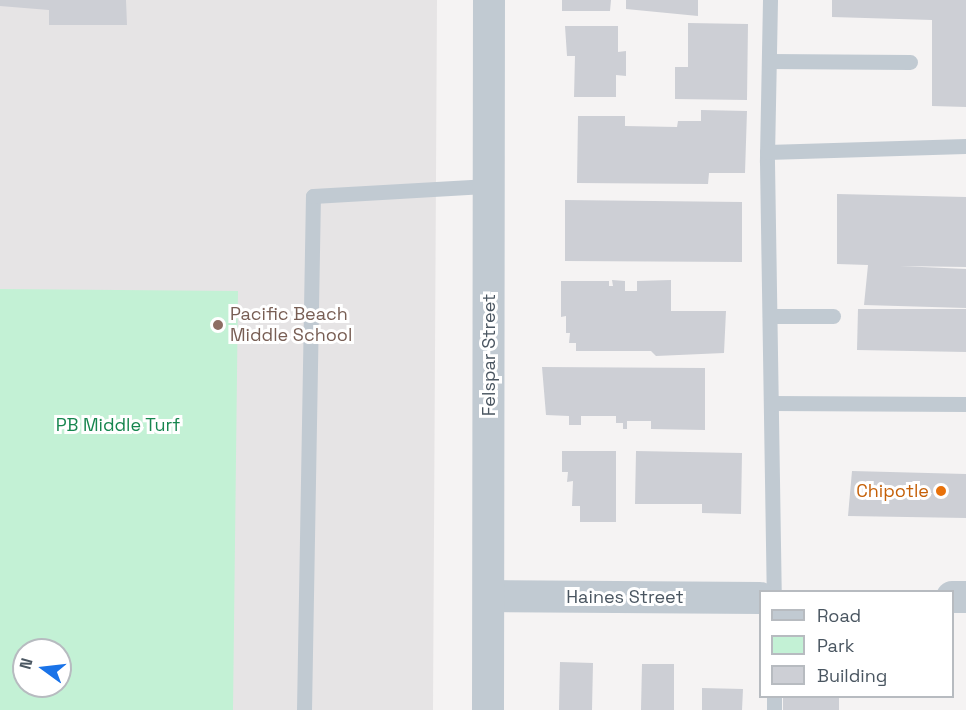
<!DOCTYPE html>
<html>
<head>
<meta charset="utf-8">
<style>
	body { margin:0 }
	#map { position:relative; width:966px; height:710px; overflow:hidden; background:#f5f3f3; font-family:"Space Grotesk",sans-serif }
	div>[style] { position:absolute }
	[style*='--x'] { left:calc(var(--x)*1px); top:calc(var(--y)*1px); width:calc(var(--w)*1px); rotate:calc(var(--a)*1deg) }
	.education>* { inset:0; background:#e6e4e5 }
	.green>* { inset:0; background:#c3f1d5 }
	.building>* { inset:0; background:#cdcfd5 }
	.service>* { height:15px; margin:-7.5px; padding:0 7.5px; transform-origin:7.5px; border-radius:7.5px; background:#c1cad2 }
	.minor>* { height:32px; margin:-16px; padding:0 16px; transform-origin:16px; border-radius:16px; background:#c1cad2 }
	.dots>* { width:16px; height:16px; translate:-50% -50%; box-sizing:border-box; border:3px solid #fff; border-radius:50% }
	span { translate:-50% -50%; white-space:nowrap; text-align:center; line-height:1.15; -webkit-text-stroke:6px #fff; paint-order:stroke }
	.education-label { font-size:18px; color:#785e54 }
	.left { translate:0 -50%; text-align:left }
	.street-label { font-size:18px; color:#4a5661 }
	.park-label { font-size:18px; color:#17864f }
	.food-label { font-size:18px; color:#c56008 }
	.right { translate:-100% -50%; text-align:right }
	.legend { position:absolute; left:759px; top:590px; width:195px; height:108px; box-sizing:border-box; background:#fff; border:2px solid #b7bbc0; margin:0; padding:8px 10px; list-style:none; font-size:18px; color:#4a5661 }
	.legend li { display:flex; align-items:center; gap:12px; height:30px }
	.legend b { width:30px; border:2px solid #b7bbc0 }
	.north { position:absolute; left:12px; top:638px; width:60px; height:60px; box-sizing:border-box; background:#fff; border:2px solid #b7bbc0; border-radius:50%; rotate:285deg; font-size:16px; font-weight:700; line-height:24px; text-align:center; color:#4a5661 }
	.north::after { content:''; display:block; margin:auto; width:21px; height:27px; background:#1a73e8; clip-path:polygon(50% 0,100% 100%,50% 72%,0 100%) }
</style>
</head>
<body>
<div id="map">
	<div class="education">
		<div style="clip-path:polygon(evenodd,0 0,437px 0,433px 710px,0 710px,0 0,24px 650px,60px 650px,60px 686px,24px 686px,24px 650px)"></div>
	</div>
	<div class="green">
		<div style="clip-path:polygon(evenodd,0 289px,238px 291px,233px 710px,0 710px,0 289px,24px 650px,60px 650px,60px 686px,24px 686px,24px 650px)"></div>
	</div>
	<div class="building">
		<div style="clip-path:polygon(0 0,126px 0,127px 25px,49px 25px,49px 10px,0 6px)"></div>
		<div style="clip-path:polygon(562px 0,611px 0,610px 11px,562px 11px)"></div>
		<div style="clip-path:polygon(626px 0,698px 0,698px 16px,626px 9px)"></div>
		<div style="clip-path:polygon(832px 0,966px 0,966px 107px,932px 106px,932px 20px,832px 17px)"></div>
		<div style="clip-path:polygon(688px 23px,748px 24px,747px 100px,675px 99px,675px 67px,688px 67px)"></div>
		<div style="clip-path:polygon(565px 26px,618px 26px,618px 52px,626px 51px,626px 76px,616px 75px,616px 97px,574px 97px,575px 56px,567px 56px)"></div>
		<div style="clip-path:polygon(701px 110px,747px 111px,745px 173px,709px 173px,708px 184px,577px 183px,578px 116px,625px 116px,625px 126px,677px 127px,678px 121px,701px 121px)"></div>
		<div style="clip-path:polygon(837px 194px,966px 197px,966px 267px,900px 266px,966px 269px,966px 308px,864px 305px,868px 265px,837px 264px)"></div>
		<div style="clip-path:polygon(565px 200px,742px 202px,742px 262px,565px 261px)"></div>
		<div style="clip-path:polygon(612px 280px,625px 281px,625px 291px,637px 291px,637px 281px,671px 280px,671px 311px,726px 311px,724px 353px,656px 356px,651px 351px,576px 351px,576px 343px,569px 343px,570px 333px,566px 333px,566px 316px,561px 317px,561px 281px,609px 281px,609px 286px,613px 286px)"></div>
		<div style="clip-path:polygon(858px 309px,966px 309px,966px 352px,857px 350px)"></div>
		<div style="clip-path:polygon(542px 367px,705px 368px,705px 430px,651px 429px,651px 421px,627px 421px,627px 429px,623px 429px,623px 423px,616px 423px,616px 416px,581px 416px,581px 425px,569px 425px,569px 416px,546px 415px)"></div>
		<div style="clip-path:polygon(562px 451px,616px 451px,616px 522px,580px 522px,580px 506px,572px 506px,573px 481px,567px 482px,568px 472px,562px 472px)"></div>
		<div style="clip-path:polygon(636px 451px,742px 453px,741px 514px,702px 513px,702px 504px,635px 504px)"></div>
		<div style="clip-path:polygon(852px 471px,966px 474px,966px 518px,848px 516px)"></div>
		<div style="clip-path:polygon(560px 662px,593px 663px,592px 710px,559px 710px)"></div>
		<div style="clip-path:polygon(642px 664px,674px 664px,674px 710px,641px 710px)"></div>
		<div style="clip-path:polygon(702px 688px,743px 689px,742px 710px,702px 710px)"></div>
		<div style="clip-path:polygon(783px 696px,839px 696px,839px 710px,783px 710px)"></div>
	</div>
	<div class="service">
		<div style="--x:770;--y:0;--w:162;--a:91.1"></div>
		<div style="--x:767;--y:162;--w:430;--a:89.1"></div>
		<div style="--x:769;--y:61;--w:141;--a:0.4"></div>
		<div style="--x:767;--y:152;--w:199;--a:-1.7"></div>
		<div style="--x:770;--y:316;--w:63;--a:0"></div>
		<div style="--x:771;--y:403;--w:195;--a:0.3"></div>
		<div style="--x:304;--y:710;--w:514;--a:-89"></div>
		<div style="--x:313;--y:196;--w:176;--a:-3.3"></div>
		<div style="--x:774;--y:710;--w:14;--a:-90"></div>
	</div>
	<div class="minor">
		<div style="--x:489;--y:596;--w:271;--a:0.4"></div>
		<div style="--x:952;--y:597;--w:14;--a:0"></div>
		<div style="--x:488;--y:710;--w:710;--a:-89.92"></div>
	</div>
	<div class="dots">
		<div style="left:218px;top:325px;background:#8d6e63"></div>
		<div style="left:941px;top:491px;background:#e8710a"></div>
	</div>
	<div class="education-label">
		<span class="left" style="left:230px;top:325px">Pacific Beach<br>Middle School</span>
	</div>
	<div class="street-label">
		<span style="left:489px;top:355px;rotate:-90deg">Felspar Street</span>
		<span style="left:625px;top:597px">Haines Street</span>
	</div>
	<div class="park-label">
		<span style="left:118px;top:425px">PB Middle Turf</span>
	</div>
	<div class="food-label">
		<span class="right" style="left:929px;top:491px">Chipotle</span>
	</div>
	<ul class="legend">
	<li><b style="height:8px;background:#c1cad2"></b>Road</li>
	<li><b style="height:16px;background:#c3f1d5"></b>Park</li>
	<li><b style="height:16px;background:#cdcfd5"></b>Building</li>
	</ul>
	<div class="north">N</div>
</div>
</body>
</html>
